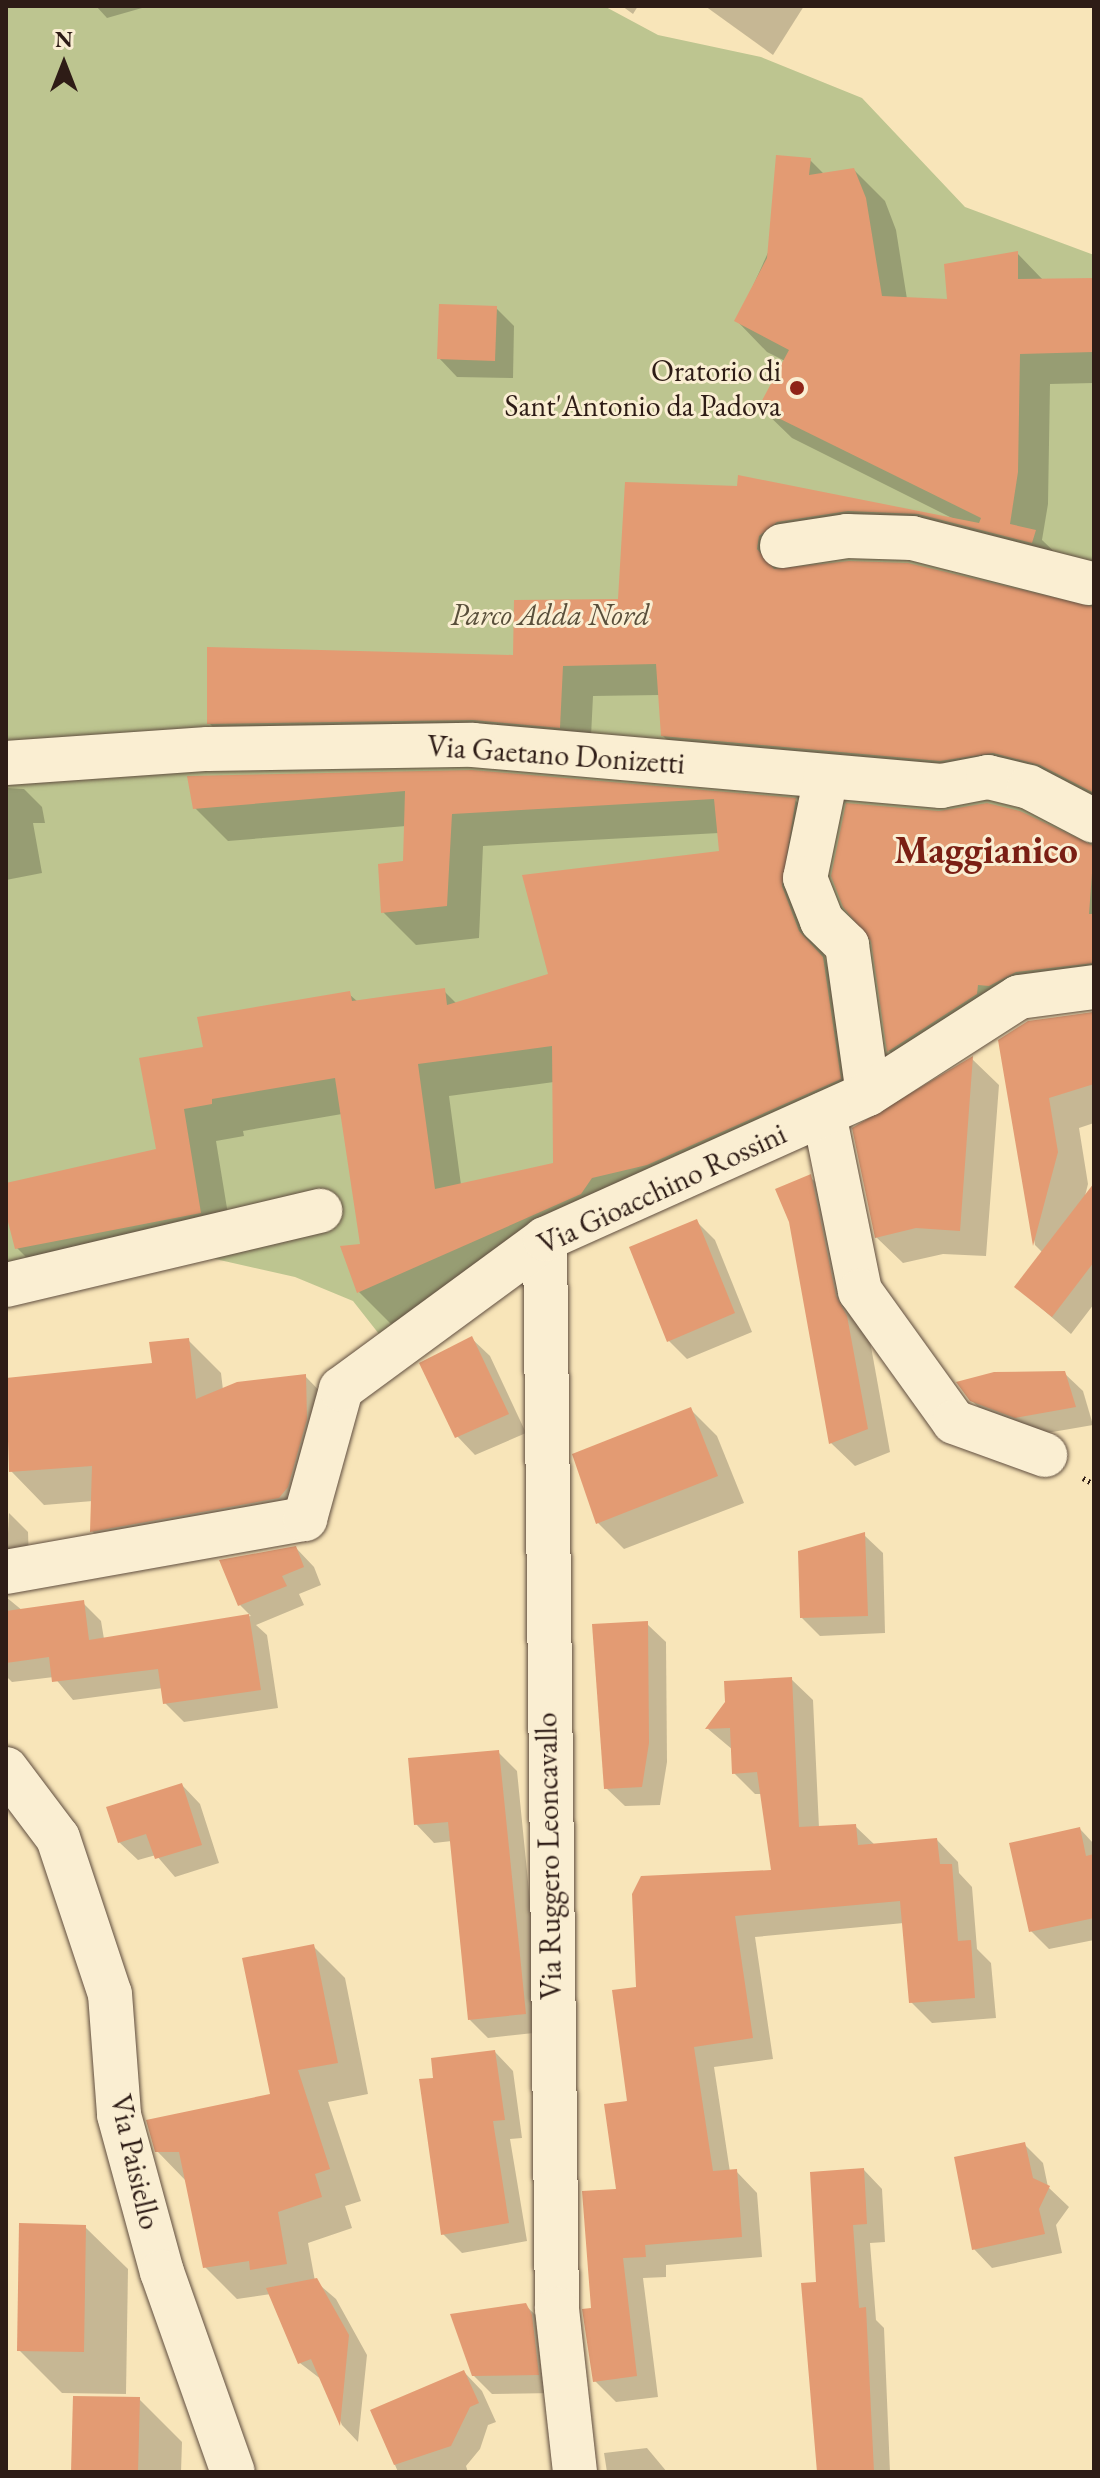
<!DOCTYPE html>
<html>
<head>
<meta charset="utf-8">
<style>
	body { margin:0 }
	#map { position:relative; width:1100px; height:2478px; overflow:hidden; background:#f8e5b9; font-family:"EB Garamond",serif }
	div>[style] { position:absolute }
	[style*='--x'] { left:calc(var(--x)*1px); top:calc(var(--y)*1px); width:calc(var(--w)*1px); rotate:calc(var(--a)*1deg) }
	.green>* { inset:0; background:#bdc590 }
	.shadow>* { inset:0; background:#0003 }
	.building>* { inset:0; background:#e39b73 }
	.path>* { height:5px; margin-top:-2.5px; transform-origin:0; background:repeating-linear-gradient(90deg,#2e1c16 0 2px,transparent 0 6px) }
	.roads { filter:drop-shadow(0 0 2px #604e3f) drop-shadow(0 0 2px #604e3f) }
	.minor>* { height:44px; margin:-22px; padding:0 22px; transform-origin:22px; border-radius:22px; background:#faeed2 }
	.dots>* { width:22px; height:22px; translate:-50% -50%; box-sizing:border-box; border:4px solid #faeed2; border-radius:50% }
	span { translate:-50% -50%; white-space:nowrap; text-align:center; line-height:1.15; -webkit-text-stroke:6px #faeed2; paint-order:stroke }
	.poi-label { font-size:30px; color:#2e1c16 }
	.right { translate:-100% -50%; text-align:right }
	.park-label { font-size:30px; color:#594f3b; font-style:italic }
	.street-label { font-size:30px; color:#2e1c16 }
	.district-label { font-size:38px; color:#7a1f14; font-weight:700 }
	.frame { position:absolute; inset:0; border:8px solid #2e1c16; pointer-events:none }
	.north { position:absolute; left:24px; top:24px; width:80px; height:80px; -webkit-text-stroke:6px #faeed2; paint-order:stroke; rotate:0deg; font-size:22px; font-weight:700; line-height:32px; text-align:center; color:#2e1c16 }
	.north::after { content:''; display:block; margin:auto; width:28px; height:36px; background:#2e1c16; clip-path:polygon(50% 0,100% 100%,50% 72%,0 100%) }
</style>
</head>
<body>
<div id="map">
	<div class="green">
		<div style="clip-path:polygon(6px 6px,604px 6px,658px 35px,761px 57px,862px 98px,965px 207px,1094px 255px,1094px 975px,379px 1334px,353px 1301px,295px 1277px,202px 1256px,6px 1283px)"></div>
	</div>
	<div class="shadow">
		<div style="clip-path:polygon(96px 6px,149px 6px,107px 18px)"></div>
		<div style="clip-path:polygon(622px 6px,638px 6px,633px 14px)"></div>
		<div style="clip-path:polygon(705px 6px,804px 6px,773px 55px)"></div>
		<div style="clip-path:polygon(810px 160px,825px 175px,854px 170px,885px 201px,896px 230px,907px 299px,950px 301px,1017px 253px,1044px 281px,1094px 280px,1094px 383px,1050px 384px,1048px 504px,1042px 540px,1066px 563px,950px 544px,796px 557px,792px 569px,1094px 609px,1094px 807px,693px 766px,662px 735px,660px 695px,593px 696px,590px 757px,240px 754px,209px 723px,515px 657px,620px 601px,739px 488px,952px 518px,792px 438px,761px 408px,785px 361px,767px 352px,737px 321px)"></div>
		<div style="clip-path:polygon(496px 308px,514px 326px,513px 378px,457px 377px,439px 358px)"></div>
		<div style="clip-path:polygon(evenodd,189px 778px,795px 800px,828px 833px,813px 920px,872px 1111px,391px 1324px,359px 1292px,362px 1246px,342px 1114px,243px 1131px,244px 1136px,216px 1141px,233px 1245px,49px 1280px,17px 1248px,6px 1185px,158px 1151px,205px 1049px,349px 994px,358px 1002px,444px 991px,457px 1004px,550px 975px,721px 853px,719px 833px,483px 846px,479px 938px,416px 945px,383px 912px,405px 863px,406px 826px,228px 841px,195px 808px,189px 778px,554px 1082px,555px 1165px,461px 1185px,449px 1096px,554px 1082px)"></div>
		<div style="clip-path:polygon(6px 788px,24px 789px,42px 807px,45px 823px,33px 823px,42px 873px,6px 880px)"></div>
		<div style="clip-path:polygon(1083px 845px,1094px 845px,1094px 996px,1047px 1002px,920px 1081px,889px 1051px,873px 940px)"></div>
		<div style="clip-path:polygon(1094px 1012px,1094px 1123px,1079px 1128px,1088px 1184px,1083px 1204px,1094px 1213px,1094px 1304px,1071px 1334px,1017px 1287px,1043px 1253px,1035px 1245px,1001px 1041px,1029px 1023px)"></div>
		<div style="clip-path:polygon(972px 1059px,999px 1085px,986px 1256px,943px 1254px,903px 1263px,876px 1237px)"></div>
		<div style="clip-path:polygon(810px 1177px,834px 1200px,870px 1341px,890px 1452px,855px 1466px,831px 1443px)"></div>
		<div style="clip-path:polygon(697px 1222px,715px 1240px,752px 1332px,687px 1359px,668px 1340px)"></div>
		<div style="clip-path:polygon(471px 1338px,490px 1356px,526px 1433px,475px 1455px,457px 1436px)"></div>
		<div style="clip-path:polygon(188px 1340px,221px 1373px,223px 1390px,305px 1376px,338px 1410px,321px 1521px,125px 1564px,92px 1531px,93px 1501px,44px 1505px,11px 1471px,6px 1380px,154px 1364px)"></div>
		<div style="clip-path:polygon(1064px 1373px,1083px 1391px,1093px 1425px,1035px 1435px,991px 1419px,971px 1400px)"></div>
		<div style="clip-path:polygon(691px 1410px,717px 1436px,744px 1503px,624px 1549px,598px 1523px)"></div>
		<div style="clip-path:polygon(9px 1513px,28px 1532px,29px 1564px,6px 1574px)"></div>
		<div style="clip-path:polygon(864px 1535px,883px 1553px,885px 1633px,820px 1636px,802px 1618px)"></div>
		<div style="clip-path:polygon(296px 1548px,314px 1567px,321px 1585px,299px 1594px,304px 1605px,256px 1625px,267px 1635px,278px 1708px,184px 1722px,165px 1703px,163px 1688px,73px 1700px,54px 1677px,12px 1682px,6px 1676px,6px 1597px,23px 1611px,83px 1603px,101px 1621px,104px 1639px,251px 1616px,240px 1605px)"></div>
		<div style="clip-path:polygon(647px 1624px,666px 1642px,667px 1762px,660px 1805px,625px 1806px,606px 1788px)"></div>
		<div style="clip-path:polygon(791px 1679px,813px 1700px,819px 1828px,855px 1826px,876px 1846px,937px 1840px,958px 1862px,959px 1873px,972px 1887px,977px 1949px,991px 1963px,996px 2018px,932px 2023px,911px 2002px,904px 1923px,755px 1937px,773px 2059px,714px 2067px,730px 2172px,736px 2171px,757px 2193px,762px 2257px,666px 2265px,666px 2277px,643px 2278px,658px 2397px,616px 2402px,595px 2381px,593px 2310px,618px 2191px,638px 1988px,773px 1872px,762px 1794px,755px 1794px,734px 1773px,733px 1750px,708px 1729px,727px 1702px)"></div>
		<div style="clip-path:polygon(498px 1752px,517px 1771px,543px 2032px,488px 2038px,470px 2020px,452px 1841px,434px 1843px,416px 1824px)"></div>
		<div style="clip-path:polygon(182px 1785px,200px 1804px,219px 1863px,175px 1877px,156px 1855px,138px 1860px,119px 1842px)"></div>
		<div style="clip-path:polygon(1080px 1829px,1094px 1844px,1094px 1940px,1049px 1949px,1031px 1931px)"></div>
		<div style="clip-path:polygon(313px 1946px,345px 1978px,368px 2094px,328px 2102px,361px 2201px,345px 2206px,352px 2228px,308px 2243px,315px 2281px,336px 2299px,367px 2355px,358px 2442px,342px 2425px,322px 2380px,300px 2363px,271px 2294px,237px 2299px,205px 2267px,187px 2182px,157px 2151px,272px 2096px)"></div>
		<div style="clip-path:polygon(495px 2052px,513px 2071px,522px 2138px,510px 2139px,527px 2241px,462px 2253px,443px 2234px,435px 2079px)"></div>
		<div style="clip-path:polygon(1024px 2144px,1043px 2163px,1048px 2187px,1069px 2207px,1056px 2225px,1062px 2253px,992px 2268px,974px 2249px)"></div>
		<div style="clip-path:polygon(864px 2170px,882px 2189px,885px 2242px,870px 2243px,876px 2320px,884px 2328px,890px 2472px,819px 2472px,818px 2284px)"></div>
		<div style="clip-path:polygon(85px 2227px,128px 2269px,126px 2394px,62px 2393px,19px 2350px)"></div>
		<div style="clip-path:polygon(525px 2305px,544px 2323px,556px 2393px,492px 2394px,473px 2375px)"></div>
		<div style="clip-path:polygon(464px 2372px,482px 2391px,496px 2422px,488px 2425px,480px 2449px,466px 2466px,468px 2472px,398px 2472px,372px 2411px)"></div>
		<div style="clip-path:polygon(139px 2399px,182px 2442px,181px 2472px,73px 2472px)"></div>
		<div style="clip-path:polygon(647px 2448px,667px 2472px,607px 2472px,604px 2453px)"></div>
	</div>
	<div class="building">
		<div style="clip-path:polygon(776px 155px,811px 158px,809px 175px,854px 168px,866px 198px,882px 296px,947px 299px,944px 264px,1018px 251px,1018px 279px,1094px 278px,1094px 352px,1020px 354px,1018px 472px,1010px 524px,1036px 530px,1032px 543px,918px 514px,848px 511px,777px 522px,759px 536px,757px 549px,774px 569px,849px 561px,908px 563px,1094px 607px,1094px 793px,1040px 765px,993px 753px,940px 761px,661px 736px,656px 664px,563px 666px,560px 728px,473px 720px,207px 724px,207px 647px,513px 655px,514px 600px,618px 599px,625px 482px,737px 486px,738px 475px,979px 523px,981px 518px,758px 408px,789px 350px,734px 321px,767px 258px)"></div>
		<div style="clip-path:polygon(439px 304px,497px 306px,495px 361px,437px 359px)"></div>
		<div style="clip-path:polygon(evenodd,472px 770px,796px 798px,782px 886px,799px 931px,823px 957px,841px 1079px,647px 1165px,592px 1178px,581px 1194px,357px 1293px,340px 1246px,360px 1244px,335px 1078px,212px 1099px,212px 1104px,184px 1109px,201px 1213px,15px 1249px,6px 1214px,6px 1183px,156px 1149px,139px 1058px,203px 1047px,197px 1017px,350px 991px,352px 1001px,445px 988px,447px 1005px,548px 974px,522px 875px,719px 851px,714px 799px,452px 814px,447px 906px,381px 913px,378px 864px,403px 861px,405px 791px,193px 809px,187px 776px,472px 770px,552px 1046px,553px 1163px,435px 1189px,418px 1064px,552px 1046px)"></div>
		<div style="clip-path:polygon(846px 803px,939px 811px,987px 803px,1020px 811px,1094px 846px,1089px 914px,1094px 914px,1094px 963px,1016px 972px,989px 986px,978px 985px,977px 994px,887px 1052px,871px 941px,843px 907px,831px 876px)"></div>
		<div style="clip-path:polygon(1094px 1012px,1094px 1084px,1049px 1098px,1058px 1152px,1033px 1246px,998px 1040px,1028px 1021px)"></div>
		<div style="clip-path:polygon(973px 1056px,960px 1231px,916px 1228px,875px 1238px,852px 1128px)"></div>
		<div style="clip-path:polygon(811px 1174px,836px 1296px,847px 1316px,868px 1429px,829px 1444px,789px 1222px,775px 1189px)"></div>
		<div style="clip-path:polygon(1094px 1183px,1094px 1262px,1052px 1317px,1014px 1287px)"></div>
		<div style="clip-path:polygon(697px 1219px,735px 1313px,667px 1342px,629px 1247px)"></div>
		<div style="clip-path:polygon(472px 1336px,509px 1414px,455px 1438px,419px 1363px)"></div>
		<div style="clip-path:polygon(189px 1338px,196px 1399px,237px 1382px,306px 1374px,307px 1419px,288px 1487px,279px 1498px,90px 1532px,92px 1466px,9px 1472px,6px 1378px,152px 1363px,149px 1342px)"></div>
		<div style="clip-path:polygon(1065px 1371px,1076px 1407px,1015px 1418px,970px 1401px,956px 1382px,994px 1372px)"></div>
		<div style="clip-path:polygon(691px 1407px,718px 1476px,596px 1524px,572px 1454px)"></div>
		<div style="clip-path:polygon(865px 1532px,868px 1616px,800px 1618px,798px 1551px)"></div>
		<div style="clip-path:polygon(296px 1546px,304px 1567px,282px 1576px,287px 1586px,238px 1606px,219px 1560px)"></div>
		<div style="clip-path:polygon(84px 1600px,89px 1640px,249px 1614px,261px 1690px,163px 1704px,158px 1669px,52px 1682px,49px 1657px,6px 1663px,6px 1611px)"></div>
		<div style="clip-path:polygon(648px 1621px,649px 1743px,642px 1787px,604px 1789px,592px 1624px)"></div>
		<div style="clip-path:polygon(792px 1677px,799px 1827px,856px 1824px,858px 1845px,937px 1838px,940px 1864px,952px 1864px,958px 1941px,971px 1940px,975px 1998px,909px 2003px,900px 1901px,735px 1916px,753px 2038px,694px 2047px,713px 2171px,737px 2169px,742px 2237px,645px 2245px,646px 2257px,623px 2258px,637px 2376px,593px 2382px,582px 2309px,591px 2308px,582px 2191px,616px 2189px,604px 2104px,627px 2101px,612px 1990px,636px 1987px,632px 1894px,641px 1876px,771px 1870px,757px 1772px,732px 1774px,730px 1728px,705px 1729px,725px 1702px,724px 1681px)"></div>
		<div style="clip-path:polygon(499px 1750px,526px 2014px,468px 2020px,448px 1822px,414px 1825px,408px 1758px)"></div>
		<div style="clip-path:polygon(182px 1783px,202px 1845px,155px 1859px,146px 1834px,118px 1843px,106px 1807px)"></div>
		<div style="clip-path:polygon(1080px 1827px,1086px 1856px,1094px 1854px,1094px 1918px,1029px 1932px,1009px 1843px)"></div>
		<div style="clip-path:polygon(314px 1944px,338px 2063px,298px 2070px,330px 2169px,315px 2174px,322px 2197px,278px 2212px,287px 2264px,250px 2270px,249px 2261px,203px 2268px,179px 2152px,155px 2152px,146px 2120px,270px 2094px,242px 1958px)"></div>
		<div style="clip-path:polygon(495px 2050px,505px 2120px,493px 2121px,509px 2223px,441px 2235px,419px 2079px,433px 2078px,431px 2058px)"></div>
		<div style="clip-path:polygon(1025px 2142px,1033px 2178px,1050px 2186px,1039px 2209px,1045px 2234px,972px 2250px,954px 2157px)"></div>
		<div style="clip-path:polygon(864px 2168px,867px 2224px,853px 2225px,859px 2308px,866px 2307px,874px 2472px,817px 2472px,801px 2283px,816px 2282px,810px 2172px)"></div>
		<div style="clip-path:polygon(19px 2223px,86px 2225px,84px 2352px,17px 2351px)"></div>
		<div style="clip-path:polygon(317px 2278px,349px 2335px,340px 2426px,311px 2359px,298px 2364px,266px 2288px)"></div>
		<div style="clip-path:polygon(526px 2303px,532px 2315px,539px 2375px,472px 2376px,450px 2314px)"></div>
		<div style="clip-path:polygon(464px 2370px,479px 2403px,470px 2407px,451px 2446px,394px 2465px,370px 2410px)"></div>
		<div style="clip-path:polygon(73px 2396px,140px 2397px,138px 2472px,71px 2472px)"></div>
	</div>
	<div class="path">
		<div style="--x:1083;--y:1478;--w:13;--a:29"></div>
	</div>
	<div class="roads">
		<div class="minor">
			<div style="--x:782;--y:546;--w:66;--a:-8.7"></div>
			<div style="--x:847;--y:536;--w:65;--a:1.8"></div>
			<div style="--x:912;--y:538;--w:182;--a:14.3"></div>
			<div style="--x:6;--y:763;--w:202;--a:-4"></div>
			<div style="--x:208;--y:749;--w:265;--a:-0.9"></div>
			<div style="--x:473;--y:745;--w:470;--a:5"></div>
			<div style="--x:941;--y:786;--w:48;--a:-10.8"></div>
			<div style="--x:988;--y:777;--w:42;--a:13.7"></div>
			<div style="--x:1029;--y:787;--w:73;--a:27.6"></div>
			<div style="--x:826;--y:777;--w:103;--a:101.7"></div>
			<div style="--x:805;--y:878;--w:46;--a:68.4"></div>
			<div style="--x:822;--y:921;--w:35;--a:44"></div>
			<div style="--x:847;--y:945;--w:150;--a:82"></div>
			<div style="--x:824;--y:1114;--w:181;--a:78.5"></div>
			<div style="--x:860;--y:1291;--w:161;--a:54.3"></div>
			<div style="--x:954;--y:1422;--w:97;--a:19.9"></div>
			<div style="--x:545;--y:1239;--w:1070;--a:89.36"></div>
			<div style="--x:557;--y:2309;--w:164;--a:83.7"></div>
			<div style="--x:6;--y:1285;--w:323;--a:-13.3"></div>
			<div style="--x:6;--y:1572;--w:304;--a:-10.1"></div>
			<div style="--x:305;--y:1519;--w:135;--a:-74.5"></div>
			<div style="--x:341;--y:1389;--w:253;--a:-36.3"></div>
			<div style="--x:545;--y:1239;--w:354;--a:-24.2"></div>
			<div style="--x:868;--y:1094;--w:179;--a:-32.7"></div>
			<div style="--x:1019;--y:997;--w:76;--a:-7.6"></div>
			<div style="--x:6;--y:1769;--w:86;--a:53"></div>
			<div style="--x:58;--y:1838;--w:164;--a:71.6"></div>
			<div style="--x:110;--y:1994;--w:121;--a:85.7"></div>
			<div style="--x:119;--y:2115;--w:163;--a:74.7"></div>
			<div style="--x:162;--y:2272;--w:212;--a:70.5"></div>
		</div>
	</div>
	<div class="dots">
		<div style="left:797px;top:388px;background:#8f2418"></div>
	</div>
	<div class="poi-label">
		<span class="right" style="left:781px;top:388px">Oratorio di<br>Sant'Antonio da Padova</span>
	</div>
	<div class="park-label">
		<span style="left:550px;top:615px">Parco Adda Nord</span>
	</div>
	<div class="street-label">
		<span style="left:556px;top:755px;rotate:4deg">Via Gaetano Donizetti</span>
		<span style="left:662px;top:1189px;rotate:-25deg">Via Gioacchino Rossini</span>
		<span style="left:549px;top:1856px;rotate:-91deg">Via Ruggero Leoncavallo</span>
		<span style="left:135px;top:2162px;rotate:77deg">Via Paisiello</span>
	</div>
	<div class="district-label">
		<span style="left:986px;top:850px">Maggianico</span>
	</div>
	<div class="frame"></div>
	<div class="north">N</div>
</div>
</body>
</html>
